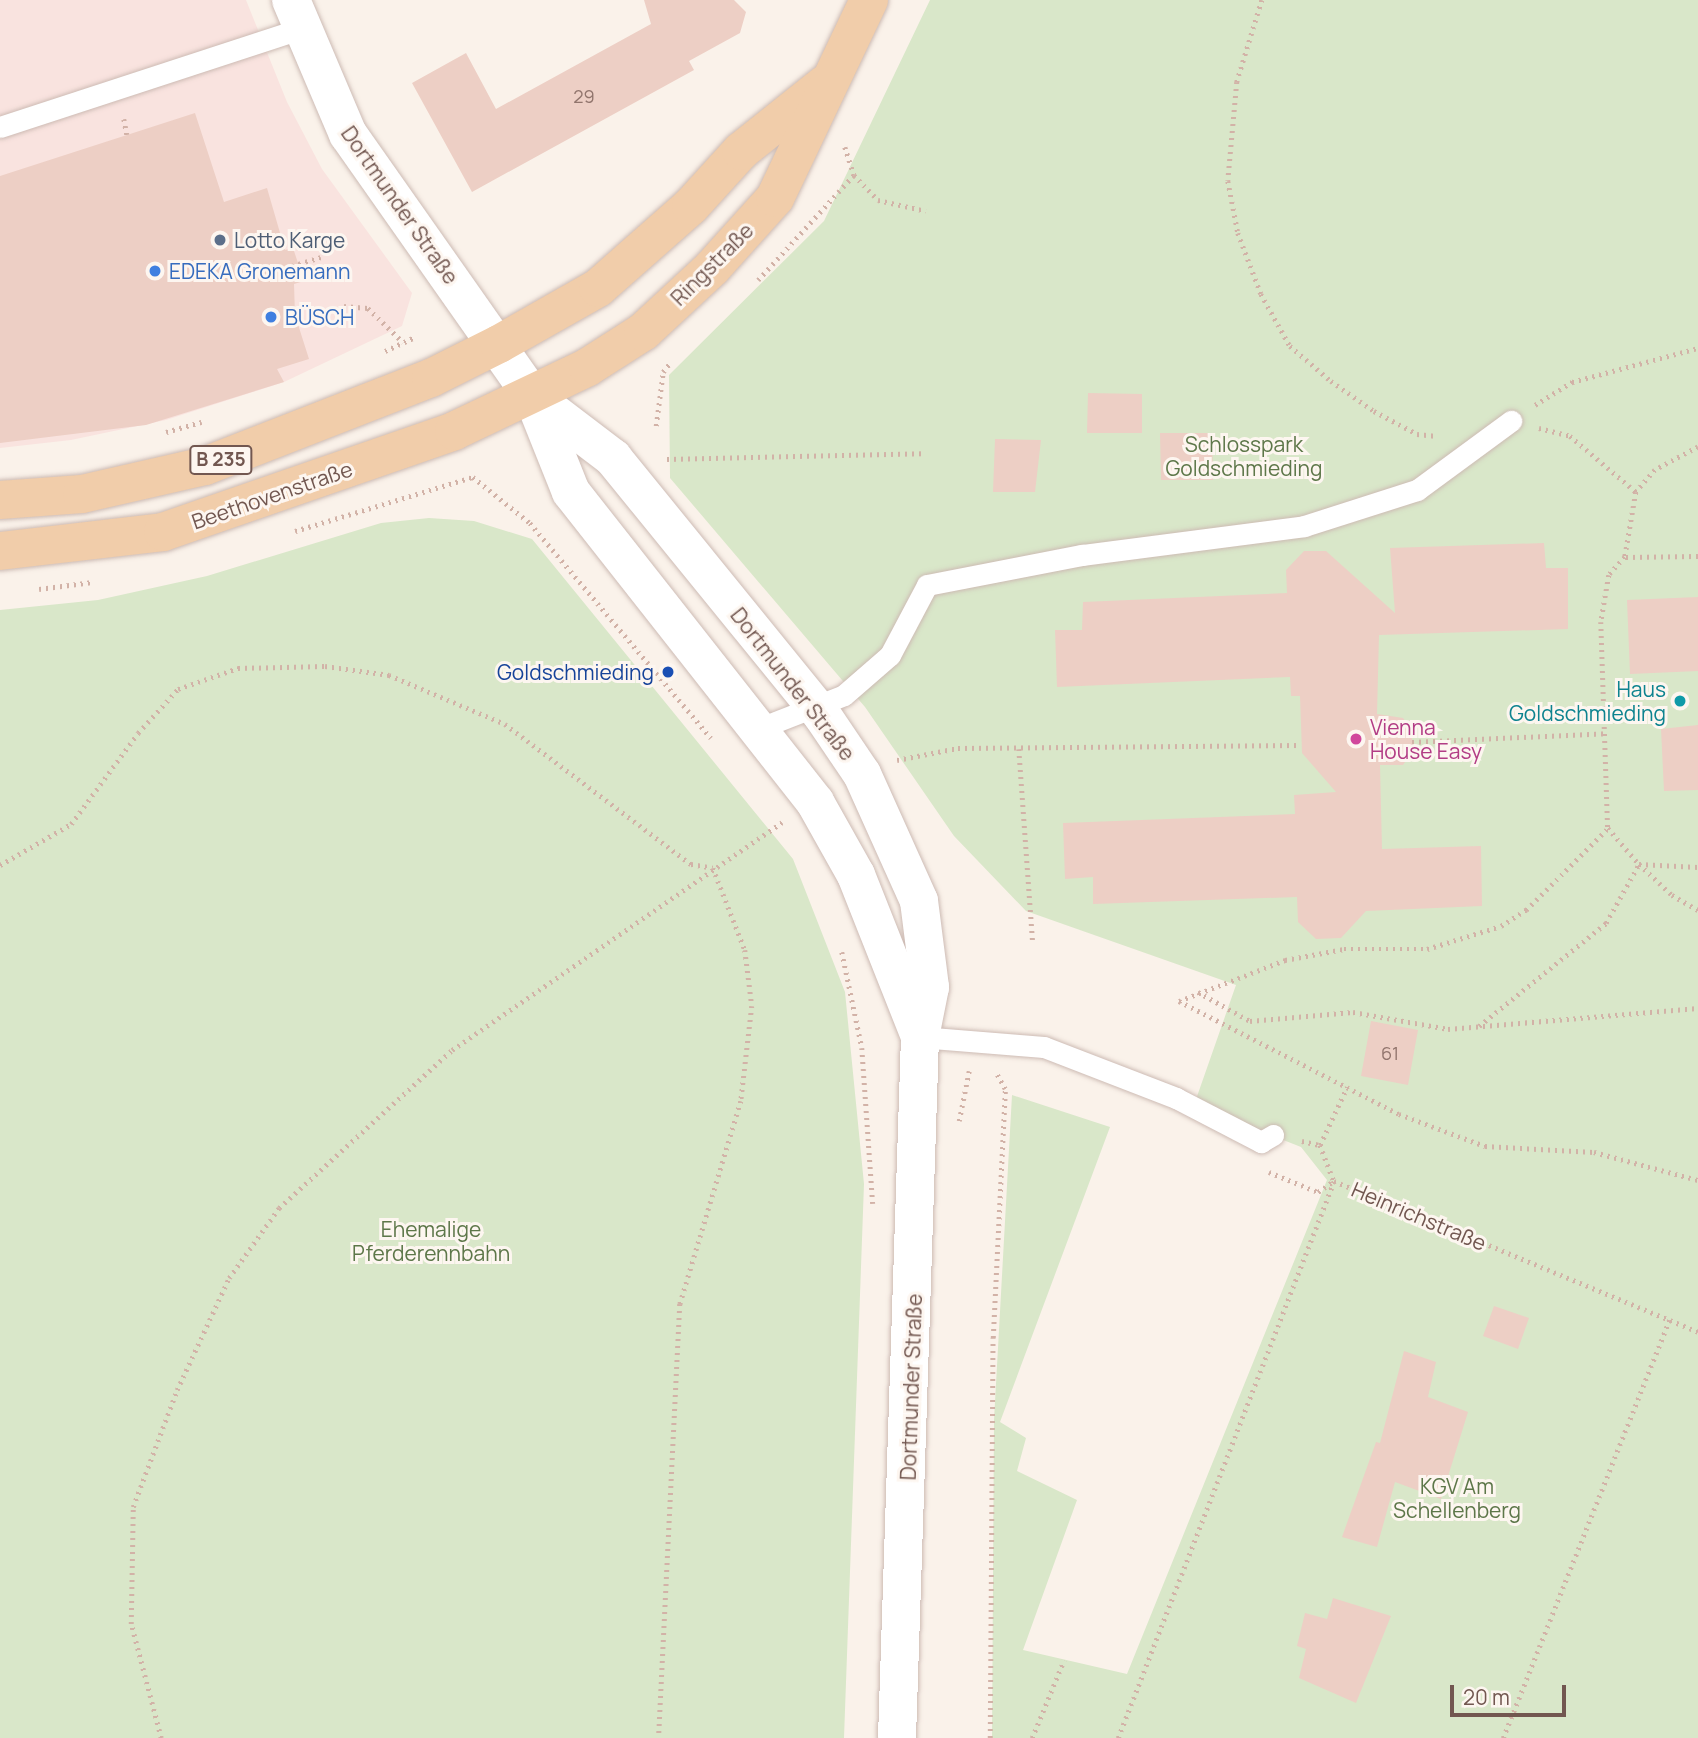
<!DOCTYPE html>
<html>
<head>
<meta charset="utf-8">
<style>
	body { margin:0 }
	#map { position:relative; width:1698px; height:1738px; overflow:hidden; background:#faf2ea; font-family:Manrope,sans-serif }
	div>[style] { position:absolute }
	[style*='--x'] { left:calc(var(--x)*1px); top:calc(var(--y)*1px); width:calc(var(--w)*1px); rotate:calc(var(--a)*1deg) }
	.commercial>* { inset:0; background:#f9e3df }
	.green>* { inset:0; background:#d9e7c9 }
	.building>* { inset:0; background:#edcfc5 }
	.path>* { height:4.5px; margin-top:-2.25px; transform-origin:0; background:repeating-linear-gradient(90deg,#d2b2a7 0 2px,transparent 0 7px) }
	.roads { filter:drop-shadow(0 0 2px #cdbbb4) drop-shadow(0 0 2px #cdbbb4) }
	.lane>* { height:21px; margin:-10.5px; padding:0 10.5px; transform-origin:10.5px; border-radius:10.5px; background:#fff }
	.secondary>* { height:38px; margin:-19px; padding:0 19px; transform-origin:19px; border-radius:19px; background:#fff }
	.primary>* { height:38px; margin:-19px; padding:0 19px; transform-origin:19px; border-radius:19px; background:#f1cdaa }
	.dots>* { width:19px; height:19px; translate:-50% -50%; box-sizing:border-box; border:4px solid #fdf6f0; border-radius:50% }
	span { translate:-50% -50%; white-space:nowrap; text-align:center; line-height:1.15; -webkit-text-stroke:6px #fdf6f0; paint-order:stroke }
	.number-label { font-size:18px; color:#91756d }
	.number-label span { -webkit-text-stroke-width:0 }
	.shield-label span { padding:2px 5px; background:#fdf6f0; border:2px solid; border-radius:5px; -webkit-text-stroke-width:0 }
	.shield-label { font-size:19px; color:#725750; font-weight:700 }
	.street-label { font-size:21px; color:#725750 }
	.service-label { font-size:21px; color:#4e5e75 }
	.left { translate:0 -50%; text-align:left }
	.shop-label { font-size:21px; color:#366cbe }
	.park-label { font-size:21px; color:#5d7749 }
	.transit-label { font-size:21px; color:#164399 }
	.right { translate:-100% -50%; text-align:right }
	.culture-label { font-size:21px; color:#0d838f }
	.hotel-label { font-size:21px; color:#b23c85 }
	.scale { position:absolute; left:1450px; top:1685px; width:116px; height:32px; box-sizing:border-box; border:4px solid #725750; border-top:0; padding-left:9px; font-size:21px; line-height:24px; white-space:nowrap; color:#725750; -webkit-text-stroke:5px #fdf6f0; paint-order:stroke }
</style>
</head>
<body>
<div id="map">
	<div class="commercial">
		<div style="clip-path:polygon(0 0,246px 0,287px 102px,322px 169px,412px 293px,402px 326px,284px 382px,166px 420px,71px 440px,0 448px)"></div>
	</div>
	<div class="green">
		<div style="clip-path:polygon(930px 0,1698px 0,1698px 1738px,992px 1738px,994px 1420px,1012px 1095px,1110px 1127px,1000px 1422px,1026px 1438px,1017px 1471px,1077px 1500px,1023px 1650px,1127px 1674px,1327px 1180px,1301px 1147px,1194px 1105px,1236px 985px,1026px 911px,954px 836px,865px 707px,670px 478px,669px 375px,824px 221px)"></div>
		<div style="clip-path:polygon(429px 518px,474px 521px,532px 539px,793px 859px,845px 992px,864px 1184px,844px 1738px,0 1738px,0 610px,98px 600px,207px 576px,381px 523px)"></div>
	</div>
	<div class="building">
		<div style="clip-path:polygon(644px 0,734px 0,746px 12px,740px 33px,689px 61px,694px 70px,472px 192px,412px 83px,466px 53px,496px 109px,651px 24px)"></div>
		<div style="clip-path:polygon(195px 113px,224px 202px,267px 188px,285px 250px,293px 248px,304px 281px,294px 284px,295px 315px,309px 359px,277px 369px,284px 382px,146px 425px,0 443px,0 176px)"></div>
		<div style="clip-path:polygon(1088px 393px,1142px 394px,1142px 433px,1087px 433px)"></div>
		<div style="clip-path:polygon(1160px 433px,1212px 433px,1213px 480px,1161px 480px)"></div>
		<div style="clip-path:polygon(995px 439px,1041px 440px,1035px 492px,993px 492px)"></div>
		<div style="clip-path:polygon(1544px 543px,1546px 568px,1568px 568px,1568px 629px,1379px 635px,1377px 714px,1403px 718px,1412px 730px,1412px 752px,1403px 765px,1380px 765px,1382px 849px,1481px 846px,1482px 906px,1366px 911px,1341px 938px,1316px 939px,1298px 922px,1297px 897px,1093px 904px,1093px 877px,1065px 879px,1063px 823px,1295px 814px,1294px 795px,1336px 792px,1302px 753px,1300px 696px,1291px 696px,1290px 677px,1057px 687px,1055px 630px,1082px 630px,1083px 602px,1287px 593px,1286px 570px,1304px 551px,1326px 551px,1395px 613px,1390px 548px)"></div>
		<div style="clip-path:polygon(1698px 597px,1698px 671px,1630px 674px,1627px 600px)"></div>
		<div style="clip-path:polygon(1698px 725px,1698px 790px,1664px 791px,1661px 729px)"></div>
		<div style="clip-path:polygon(1371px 1021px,1418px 1030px,1408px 1085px,1361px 1076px)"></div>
		<div style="clip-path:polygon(1494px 1306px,1529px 1318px,1518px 1349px,1483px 1336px)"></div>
		<div style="clip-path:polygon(1404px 1351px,1436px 1362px,1428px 1397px,1468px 1412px,1441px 1499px,1395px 1482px,1377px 1547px,1342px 1537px,1376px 1442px,1380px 1443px)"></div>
		<div style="clip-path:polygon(1333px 1598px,1391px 1616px,1356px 1703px,1299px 1678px,1306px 1649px,1297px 1646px,1305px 1613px,1327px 1619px)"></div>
	</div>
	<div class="path">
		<div style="--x:1262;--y:0;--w:86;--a:107"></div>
		<div style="--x:1237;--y:82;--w:99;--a:95.2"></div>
		<div style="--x:1228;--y:181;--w:53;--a:79.1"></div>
		<div style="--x:1238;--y:233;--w:65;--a:69.3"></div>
		<div style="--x:1261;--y:294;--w:60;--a:60.9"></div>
		<div style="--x:1290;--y:346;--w:54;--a:40.5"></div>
		<div style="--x:1331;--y:381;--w:52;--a:34.9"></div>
		<div style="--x:1374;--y:411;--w:49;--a:28.1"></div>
		<div style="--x:1417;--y:434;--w:20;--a:6"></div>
		<div style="--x:124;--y:119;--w:16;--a:79"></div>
		<div style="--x:845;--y:147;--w:29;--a:72"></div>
		<div style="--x:854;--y:175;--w:35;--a:46"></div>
		<div style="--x:878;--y:200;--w:49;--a:12.9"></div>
		<div style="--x:292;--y:266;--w:30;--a:-17"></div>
		<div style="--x:758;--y:280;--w:142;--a:-47.6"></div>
		<div style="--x:344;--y:306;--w:24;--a:5"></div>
		<div style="--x:368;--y:308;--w:49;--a:44.2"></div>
		<div style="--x:385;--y:351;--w:31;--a:-25"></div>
		<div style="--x:1535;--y:405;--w:44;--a:-31.9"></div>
		<div style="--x:1572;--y:382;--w:131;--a:-15.1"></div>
		<div style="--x:656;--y:426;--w:54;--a:-82.6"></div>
		<div style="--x:663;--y:372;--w:11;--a:-52"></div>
		<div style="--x:1539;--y:428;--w:32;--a:14"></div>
		<div style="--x:1570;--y:436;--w:87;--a:40.3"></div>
		<div style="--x:166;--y:432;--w:37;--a:-16"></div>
		<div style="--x:1698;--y:447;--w:49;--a:151.9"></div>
		<div style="--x:1655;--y:470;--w:29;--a:131"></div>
		<div style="--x:1636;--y:492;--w:66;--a:99.6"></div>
		<div style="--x:1625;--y:557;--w:24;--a:132"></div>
		<div style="--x:1609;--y:575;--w:48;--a:99.7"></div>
		<div style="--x:1601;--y:622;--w:206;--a:88.1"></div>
		<div style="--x:1608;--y:828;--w:48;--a:49.3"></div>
		<div style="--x:1639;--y:864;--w:59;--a:2.9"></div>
		<div style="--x:667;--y:459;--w:257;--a:-1.3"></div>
		<div style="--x:295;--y:531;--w:186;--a:-16.9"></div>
		<div style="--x:473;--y:477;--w:73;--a:38.9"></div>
		<div style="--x:530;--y:523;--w:281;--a:49.9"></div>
		<div style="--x:1626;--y:557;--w:72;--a:-0.8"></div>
		<div style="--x:39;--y:589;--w:54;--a:-7.4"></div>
		<div style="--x:1412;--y:742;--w:195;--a:-2.6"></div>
		<div style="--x:1019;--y:749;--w:196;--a:85.9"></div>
		<div style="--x:897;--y:760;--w:62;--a:-11.1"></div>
		<div style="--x:958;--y:748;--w:343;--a:-0.5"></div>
		<div style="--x:0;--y:865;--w:82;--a:-30"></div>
		<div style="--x:71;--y:824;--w:113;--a:-53.6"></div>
		<div style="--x:138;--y:733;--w:59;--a:-47.7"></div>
		<div style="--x:178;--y:689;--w:64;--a:-19.3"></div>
		<div style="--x:238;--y:668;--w:87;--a:-1.3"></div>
		<div style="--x:325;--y:666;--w:65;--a:8"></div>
		<div style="--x:389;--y:675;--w:126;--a:22.9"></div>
		<div style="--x:505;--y:724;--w:233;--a:37"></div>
		<div style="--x:691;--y:864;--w:22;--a:10"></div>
		<div style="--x:713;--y:868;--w:88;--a:68.7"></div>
		<div style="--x:745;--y:950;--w:56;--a:82.9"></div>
		<div style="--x:752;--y:1006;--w:96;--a:96.6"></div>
		<div style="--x:741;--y:1101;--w:212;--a:106.7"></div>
		<div style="--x:680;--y:1304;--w:435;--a:92.8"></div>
		<div style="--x:842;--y:952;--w:98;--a:78.2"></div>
		<div style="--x:862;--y:1048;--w:156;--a:86"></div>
		<div style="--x:1198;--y:992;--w:60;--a:29.1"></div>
		<div style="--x:1250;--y:1021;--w:103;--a:-5"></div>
		<div style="--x:1353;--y:1012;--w:97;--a:10.1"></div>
		<div style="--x:1448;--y:1029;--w:251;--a:-4.8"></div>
		<div style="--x:1179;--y:1001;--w:247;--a:27.2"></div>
		<div style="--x:1399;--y:1114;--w:92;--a:20.4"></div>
		<div style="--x:1485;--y:1146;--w:109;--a:3.2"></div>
		<div style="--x:1594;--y:1152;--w:108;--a:15.1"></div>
		<div style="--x:1179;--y:1001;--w:114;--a:-21.1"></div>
		<div style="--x:1285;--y:960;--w:60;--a:-10.6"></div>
		<div style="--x:1344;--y:949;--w:83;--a:0"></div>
		<div style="--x:1427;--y:949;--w:77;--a:-17.3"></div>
		<div style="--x:1501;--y:926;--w:30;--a:-33"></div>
		<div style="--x:1526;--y:910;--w:116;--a:-45"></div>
		<div style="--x:1479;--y:1026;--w:164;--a:-39"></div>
		<div style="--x:1606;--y:923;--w:68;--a:-60.8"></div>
		<div style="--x:1639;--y:864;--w:45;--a:43.2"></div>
		<div style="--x:1672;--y:895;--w:30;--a:30"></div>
		<div style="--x:959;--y:1121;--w:51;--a:-78.7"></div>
		<div style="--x:1302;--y:1141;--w:18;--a:13"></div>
		<div style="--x:1320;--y:1145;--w:39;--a:69"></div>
		<div style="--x:1334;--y:1181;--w:394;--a:22.5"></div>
		<div style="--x:1320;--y:1145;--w:64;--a:-65"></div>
		<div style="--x:1269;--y:1172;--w:53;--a:22.2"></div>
		<div style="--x:1318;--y:1192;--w:19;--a:-35"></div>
		<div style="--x:161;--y:1738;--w:118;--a:-104.7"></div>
		<div style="--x:131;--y:1624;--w:117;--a:-89"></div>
		<div style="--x:133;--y:1507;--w:125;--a:-69.4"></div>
		<div style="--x:177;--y:1390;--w:123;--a:-65.1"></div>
		<div style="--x:229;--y:1278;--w:86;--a:-54.5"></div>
		<div style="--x:279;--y:1208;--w:234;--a:-42.4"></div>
		<div style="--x:452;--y:1050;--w:401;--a:-34.6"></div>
		<div style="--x:990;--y:1738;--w:400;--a:-89.6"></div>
		<div style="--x:993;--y:1338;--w:249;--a:-87.2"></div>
		<div style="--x:1005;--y:1089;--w:18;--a:-119"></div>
		<div style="--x:1032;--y:1738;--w:84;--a:-67.7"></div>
		<div style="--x:1118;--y:1738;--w:597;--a:-68.8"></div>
		<div style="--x:1503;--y:1738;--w:450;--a:-68.3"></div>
	</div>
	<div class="roads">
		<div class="lane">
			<div style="--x:0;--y:127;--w:316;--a:-18.1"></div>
			<div style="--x:760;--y:728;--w:90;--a:-21.4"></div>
			<div style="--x:844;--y:695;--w:61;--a:-41"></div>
			<div style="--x:890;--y:655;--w:79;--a:-62.1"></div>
			<div style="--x:927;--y:585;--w:158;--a:-11"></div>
			<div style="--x:1082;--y:555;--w:224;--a:-7.4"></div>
			<div style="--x:1304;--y:526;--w:119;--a:-17.7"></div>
			<div style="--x:1417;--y:490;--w:117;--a:-36.3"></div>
			<div style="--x:920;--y:1037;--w:124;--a:4.6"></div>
			<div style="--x:1044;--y:1047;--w:142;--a:21.1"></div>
			<div style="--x:1176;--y:1098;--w:96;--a:27.4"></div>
			<div style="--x:1261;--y:1142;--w:14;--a:-30"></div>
		</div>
		<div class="secondary">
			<div style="--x:291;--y:0;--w:146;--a:67"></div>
			<div style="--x:348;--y:134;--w:322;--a:54.9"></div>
			<div style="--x:533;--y:397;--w:102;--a:68.2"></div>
			<div style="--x:571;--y:492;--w:395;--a:51.8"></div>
			<div style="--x:815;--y:802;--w:84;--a:60.7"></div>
			<div style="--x:856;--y:875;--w:174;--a:68.4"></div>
			<div style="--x:533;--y:397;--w:101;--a:37.3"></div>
			<div style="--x:613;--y:458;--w:331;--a:50.9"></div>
			<div style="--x:822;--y:715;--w:71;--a:55.9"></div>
			<div style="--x:862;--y:774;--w:139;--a:65.8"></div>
			<div style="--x:919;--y:901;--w:87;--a:82.7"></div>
			<div style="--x:930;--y:987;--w:51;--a:101.3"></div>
			<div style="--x:920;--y:1037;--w:701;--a:91.88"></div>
		</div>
		<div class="primary">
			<div style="--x:0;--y:500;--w:82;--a:-4.2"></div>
			<div style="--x:82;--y:494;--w:126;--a:-12.8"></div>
			<div style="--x:205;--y:466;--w:243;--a:-21.3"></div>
			<div style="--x:431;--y:378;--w:76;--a:-26.6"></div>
			<div style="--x:499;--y:344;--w:114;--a:-29.5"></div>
			<div style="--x:598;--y:288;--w:124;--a:-41.4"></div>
			<div style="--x:691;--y:206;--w:74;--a:-47.7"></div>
			<div style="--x:741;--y:151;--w:107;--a:-38.6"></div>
			<div style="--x:0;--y:551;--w:164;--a:-6.6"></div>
			<div style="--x:163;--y:532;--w:308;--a:-19.1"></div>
			<div style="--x:454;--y:431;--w:148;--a:-25.5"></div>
			<div style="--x:588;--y:367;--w:65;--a:-32.5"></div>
			<div style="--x:643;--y:332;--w:94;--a:-42.8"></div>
			<div style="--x:712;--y:268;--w:94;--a:-48"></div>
			<div style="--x:775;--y:198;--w:219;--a:-64.6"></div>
		</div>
	</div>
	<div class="dots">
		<div style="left:220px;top:240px;background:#5c6f8a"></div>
		<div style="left:155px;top:271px;background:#3f7fe0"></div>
		<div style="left:271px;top:317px;background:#3f7fe0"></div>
		<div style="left:668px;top:672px;background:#1a4fb4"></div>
		<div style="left:1680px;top:701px;background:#0f9aa8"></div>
		<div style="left:1356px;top:739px;background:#d1479c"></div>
	</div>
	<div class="number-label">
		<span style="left:584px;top:96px">29</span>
		<span style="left:1390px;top:1053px">61</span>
	</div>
	<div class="shield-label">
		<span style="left:221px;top:460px">B 235</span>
	</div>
	<div class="street-label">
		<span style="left:400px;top:205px;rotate:55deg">Dortmunder Straße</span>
		<span style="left:712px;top:264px;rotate:-45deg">Ringstraße</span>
		<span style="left:272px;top:495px;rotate:-19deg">Beethovenstraße</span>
		<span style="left:793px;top:684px;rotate:52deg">Dortmunder Straße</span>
		<span style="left:1419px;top:1216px;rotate:23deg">Heinrichstraße</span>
		<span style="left:911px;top:1387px;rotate:-88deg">Dortmunder Straße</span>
	</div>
	<div class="service-label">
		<span class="left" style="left:234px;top:240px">Lotto Karge</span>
	</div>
	<div class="shop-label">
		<span class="left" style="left:169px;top:271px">EDEKA Gronemann</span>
		<span class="left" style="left:285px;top:317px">BÜSCH</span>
	</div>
	<div class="park-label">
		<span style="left:1244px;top:456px">Schlosspark<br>Goldschmieding</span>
		<span style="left:431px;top:1241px">Ehemalige<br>Pferderennbahn</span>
		<span style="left:1457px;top:1498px">KGV Am<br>Schellenberg</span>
	</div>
	<div class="transit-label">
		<span class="right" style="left:654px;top:672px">Goldschmieding</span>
	</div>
	<div class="culture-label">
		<span class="right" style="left:1666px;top:701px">Haus<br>Goldschmieding</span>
	</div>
	<div class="hotel-label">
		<span class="left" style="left:1370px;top:739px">Vienna<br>House Easy</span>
	</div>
	<div class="scale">20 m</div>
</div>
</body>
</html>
